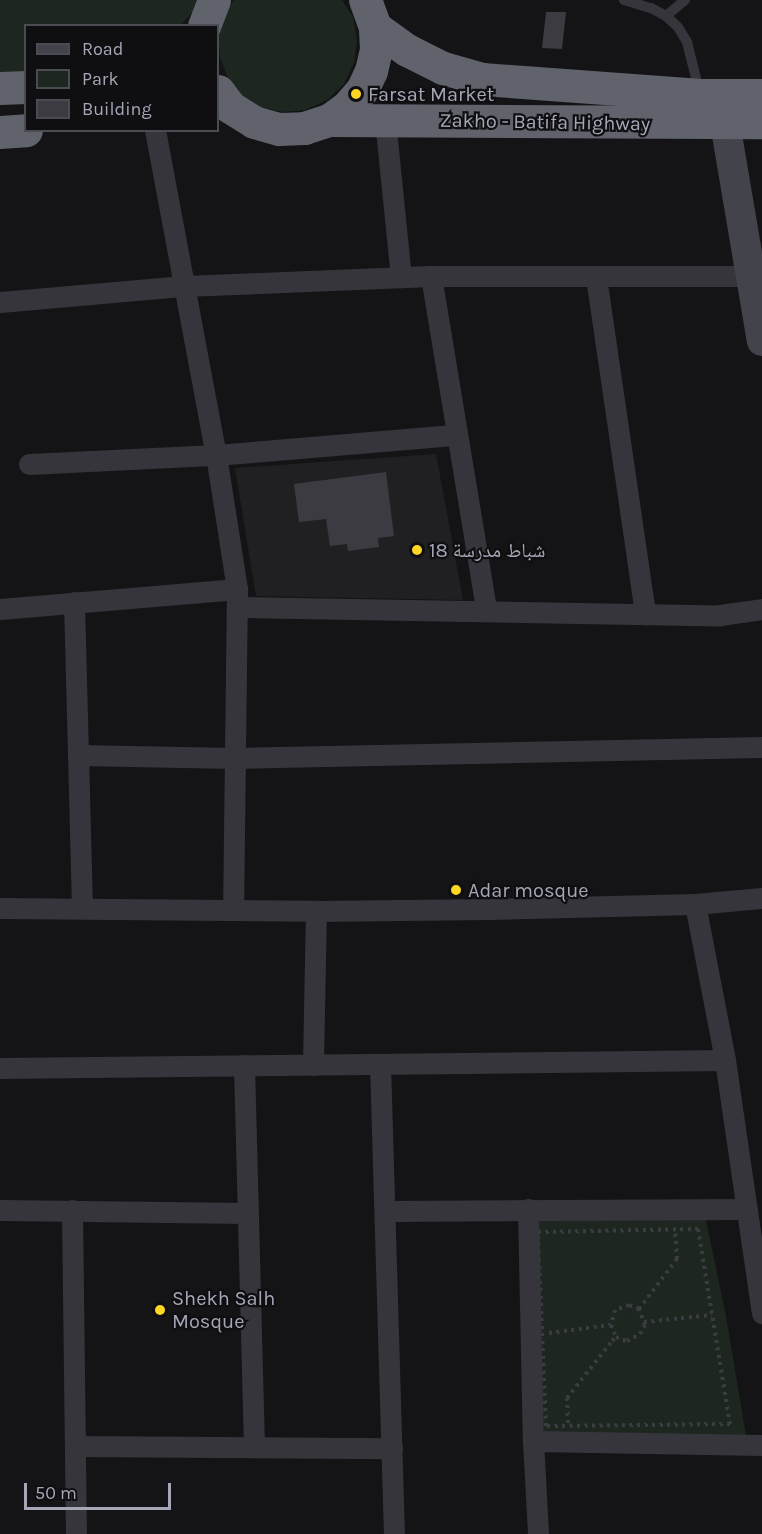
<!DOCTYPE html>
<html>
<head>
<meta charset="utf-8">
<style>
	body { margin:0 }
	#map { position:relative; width:762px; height:1534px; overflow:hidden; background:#141416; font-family:Karla,"Noto Naskh Arabic",sans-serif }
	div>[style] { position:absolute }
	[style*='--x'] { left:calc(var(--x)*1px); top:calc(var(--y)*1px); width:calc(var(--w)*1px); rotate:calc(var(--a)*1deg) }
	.built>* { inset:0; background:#202023 }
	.green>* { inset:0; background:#1e2620 }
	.building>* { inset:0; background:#3b3b41 }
	.path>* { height:4px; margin-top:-2px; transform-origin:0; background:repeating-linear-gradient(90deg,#3b3c42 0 3px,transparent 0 7.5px) }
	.lane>* { height:10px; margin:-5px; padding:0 5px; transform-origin:5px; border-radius:5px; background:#35353b }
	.street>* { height:21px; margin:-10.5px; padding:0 10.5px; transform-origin:10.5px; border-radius:10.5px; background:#35353b }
	.secondary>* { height:30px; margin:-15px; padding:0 15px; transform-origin:15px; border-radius:15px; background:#42434b }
	.highway>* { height:33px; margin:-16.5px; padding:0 16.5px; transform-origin:16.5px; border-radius:16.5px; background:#60626c }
	.dots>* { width:16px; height:16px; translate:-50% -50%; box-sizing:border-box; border:3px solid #0f0f11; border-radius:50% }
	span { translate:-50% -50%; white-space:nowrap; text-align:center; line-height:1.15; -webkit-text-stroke:4.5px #0f0f11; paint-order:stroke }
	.poi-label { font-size:20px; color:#a5a7b7 }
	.left { translate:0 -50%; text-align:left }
	.street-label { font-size:20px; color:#a5a7b7 }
	.legend { position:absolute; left:24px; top:24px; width:195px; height:108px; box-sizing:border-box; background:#0f0f11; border:2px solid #4b4c53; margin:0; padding:8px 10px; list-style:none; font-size:18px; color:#a5a7b7 }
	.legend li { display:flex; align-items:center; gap:12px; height:30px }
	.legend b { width:30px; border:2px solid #4b4c53 }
	.scale { position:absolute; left:24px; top:1483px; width:147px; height:27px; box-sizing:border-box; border:3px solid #a5a7b7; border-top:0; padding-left:8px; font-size:18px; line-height:21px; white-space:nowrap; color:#a5a7b7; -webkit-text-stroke:4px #0f0f11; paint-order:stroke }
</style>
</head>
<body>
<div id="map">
	<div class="built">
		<div style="clip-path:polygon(436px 454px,463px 600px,256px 596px,235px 468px)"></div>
	</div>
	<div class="green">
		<div style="clip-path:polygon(0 0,203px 0,181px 25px,26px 26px,25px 74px,0 77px)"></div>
		<div style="clip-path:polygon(234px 0,342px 0,353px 17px,357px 40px,354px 63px,344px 84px,327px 100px,305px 110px,283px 112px,261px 107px,242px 95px,228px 78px,220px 57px,218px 35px,225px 13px)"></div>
		<div style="clip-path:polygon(528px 1220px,706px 1220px,726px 1316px,746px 1436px,539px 1433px)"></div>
	</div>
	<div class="building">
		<div style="clip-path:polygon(546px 12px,566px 12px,562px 49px,542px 48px)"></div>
		<div style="clip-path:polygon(386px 472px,394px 536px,378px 538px,379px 547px,348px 551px,347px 544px,330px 546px,326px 519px,299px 522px,294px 484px)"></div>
	</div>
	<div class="path">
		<div style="--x:698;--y:1229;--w:198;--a:80.7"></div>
		<div style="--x:730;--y:1424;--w:184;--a:179.4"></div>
		<div style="--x:546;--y:1426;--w:194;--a:-92.4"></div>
		<div style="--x:538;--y:1232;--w:160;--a:-1.1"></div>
		<div style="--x:639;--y:1309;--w:63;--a:-52.8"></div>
		<div style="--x:677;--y:1259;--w:30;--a:-94"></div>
		<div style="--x:644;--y:1322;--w:68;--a:-5.9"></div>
		<div style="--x:549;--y:1333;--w:63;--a:-7.4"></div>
		<div style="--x:568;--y:1423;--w:25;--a:-92"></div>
		<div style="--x:567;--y:1398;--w:73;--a:-51.7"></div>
		<div style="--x:612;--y:1341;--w:6;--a:-45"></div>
		<div style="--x:616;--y:1337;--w:12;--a:20"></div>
		<div style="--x:627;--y:1341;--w:15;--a:-28"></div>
		<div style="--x:640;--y:1334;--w:10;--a:-61"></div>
		<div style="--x:645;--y:1325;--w:17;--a:-111"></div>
		<div style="--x:639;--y:1309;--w:11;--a:-158"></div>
		<div style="--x:629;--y:1305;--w:15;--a:160"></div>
		<div style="--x:615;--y:1310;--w:16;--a:105"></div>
		<div style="--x:611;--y:1325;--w:13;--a:67"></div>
	</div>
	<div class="lane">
		<div style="--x:624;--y:0;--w:28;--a:17"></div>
		<div style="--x:651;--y:8;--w:17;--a:28"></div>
		<div style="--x:666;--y:16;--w:16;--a:43"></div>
		<div style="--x:678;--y:27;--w:17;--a:59"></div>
		<div style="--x:687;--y:42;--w:49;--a:76"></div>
		<div style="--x:666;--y:16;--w:25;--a:-40"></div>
	</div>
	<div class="street">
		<div style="--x:385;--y:120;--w:158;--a:84.2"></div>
		<div style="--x:155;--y:130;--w:331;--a:79.4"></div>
		<div style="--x:216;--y:455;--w:136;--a:81.1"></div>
		<div style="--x:237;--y:589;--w:321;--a:90.7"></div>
		<div style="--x:431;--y:276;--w:338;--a:80.6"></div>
		<div style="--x:596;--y:277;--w:341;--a:81.7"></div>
		<div style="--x:0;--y:302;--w:185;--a:-5"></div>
		<div style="--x:184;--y:286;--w:247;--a:-2.3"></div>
		<div style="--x:431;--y:276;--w:320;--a:0"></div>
		<div style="--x:29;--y:464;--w:187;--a:-2.8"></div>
		<div style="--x:216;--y:455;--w:241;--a:-4.8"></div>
		<div style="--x:74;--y:602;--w:306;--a:88.5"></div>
		<div style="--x:239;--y:607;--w:481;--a:1"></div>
		<div style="--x:720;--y:615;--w:42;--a:-8.1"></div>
		<div style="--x:0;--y:609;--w:238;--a:-4.8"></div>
		<div style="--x:78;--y:755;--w:156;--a:1.1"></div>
		<div style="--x:234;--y:758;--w:528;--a:-1.19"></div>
		<div style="--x:695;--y:904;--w:159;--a:79.1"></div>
		<div style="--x:725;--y:1060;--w:256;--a:81.7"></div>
		<div style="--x:0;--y:908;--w:316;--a:0.5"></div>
		<div style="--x:316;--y:911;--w:173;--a:-0.7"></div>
		<div style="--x:489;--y:909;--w:206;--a:-1.4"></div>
		<div style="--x:695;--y:904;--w:67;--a:-5.1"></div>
		<div style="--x:380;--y:1064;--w:470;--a:88.3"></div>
		<div style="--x:244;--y:1065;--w:382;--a:88.5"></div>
		<div style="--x:313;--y:1065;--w:154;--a:-88.9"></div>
		<div style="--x:0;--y:1068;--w:725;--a:-0.63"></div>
		<div style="--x:528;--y:1209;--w:232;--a:88.8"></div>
		<div style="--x:533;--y:1441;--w:93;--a:86.9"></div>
		<div style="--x:0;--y:1210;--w:248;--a:0.7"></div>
		<div style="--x:72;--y:1210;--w:324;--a:89.3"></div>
		<div style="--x:385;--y:1211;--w:362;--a:-0.3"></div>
		<div style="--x:533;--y:1441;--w:229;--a:1"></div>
		<div style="--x:75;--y:1446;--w:317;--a:0.4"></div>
	</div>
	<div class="secondary">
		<div style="--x:725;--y:123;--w:221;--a:80.4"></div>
	</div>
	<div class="highway">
		<div style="--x:204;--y:26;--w:28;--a:-69"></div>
		<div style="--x:375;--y:27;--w:39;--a:36"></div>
		<div style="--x:407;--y:50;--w:40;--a:26.6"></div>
		<div style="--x:443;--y:68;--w:41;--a:15.8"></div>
		<div style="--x:482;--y:79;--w:219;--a:4.2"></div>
		<div style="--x:700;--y:95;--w:62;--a:0"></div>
		<div style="--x:0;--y:88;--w:26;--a:-2"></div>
		<div style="--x:218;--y:91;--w:20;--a:53"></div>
		<div style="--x:230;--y:107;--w:28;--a:32"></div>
		<div style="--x:254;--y:122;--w:26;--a:16"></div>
		<div style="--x:279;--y:129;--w:25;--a:-2"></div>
		<div style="--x:304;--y:128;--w:26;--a:-18"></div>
		<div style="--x:329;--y:120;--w:22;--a:-36"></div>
		<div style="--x:347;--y:107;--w:23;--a:-49"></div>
		<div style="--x:362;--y:90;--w:21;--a:-65"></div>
		<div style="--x:371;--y:71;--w:23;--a:-77"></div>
		<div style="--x:376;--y:49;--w:22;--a:-93"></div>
		<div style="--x:375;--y:27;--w:29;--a:-110"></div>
		<div style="--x:329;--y:120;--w:433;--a:0.3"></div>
		<div style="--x:0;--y:132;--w:26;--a:-4"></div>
	</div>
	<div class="dots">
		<div style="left:356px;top:94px;background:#fed624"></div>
		<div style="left:417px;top:550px;background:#fed624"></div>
		<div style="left:456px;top:890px;background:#fed624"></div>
		<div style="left:160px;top:1310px;background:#fed624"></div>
	</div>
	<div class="poi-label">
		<span class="left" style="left:368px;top:94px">Farsat Market</span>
		<span class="left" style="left:429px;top:550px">18 شباط مدرسة</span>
		<span class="left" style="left:468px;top:890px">Adar mosque</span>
		<span class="left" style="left:172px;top:1310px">Shekh Salh<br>Mosque</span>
	</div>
	<div class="street-label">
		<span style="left:545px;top:122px;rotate:1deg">Zakho - Batifa Highway</span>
	</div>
	<ul class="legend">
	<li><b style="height:8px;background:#42434b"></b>Road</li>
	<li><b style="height:16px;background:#1e2620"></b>Park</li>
	<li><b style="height:16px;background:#3b3b41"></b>Building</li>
	</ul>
	<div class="scale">50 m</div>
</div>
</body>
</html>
